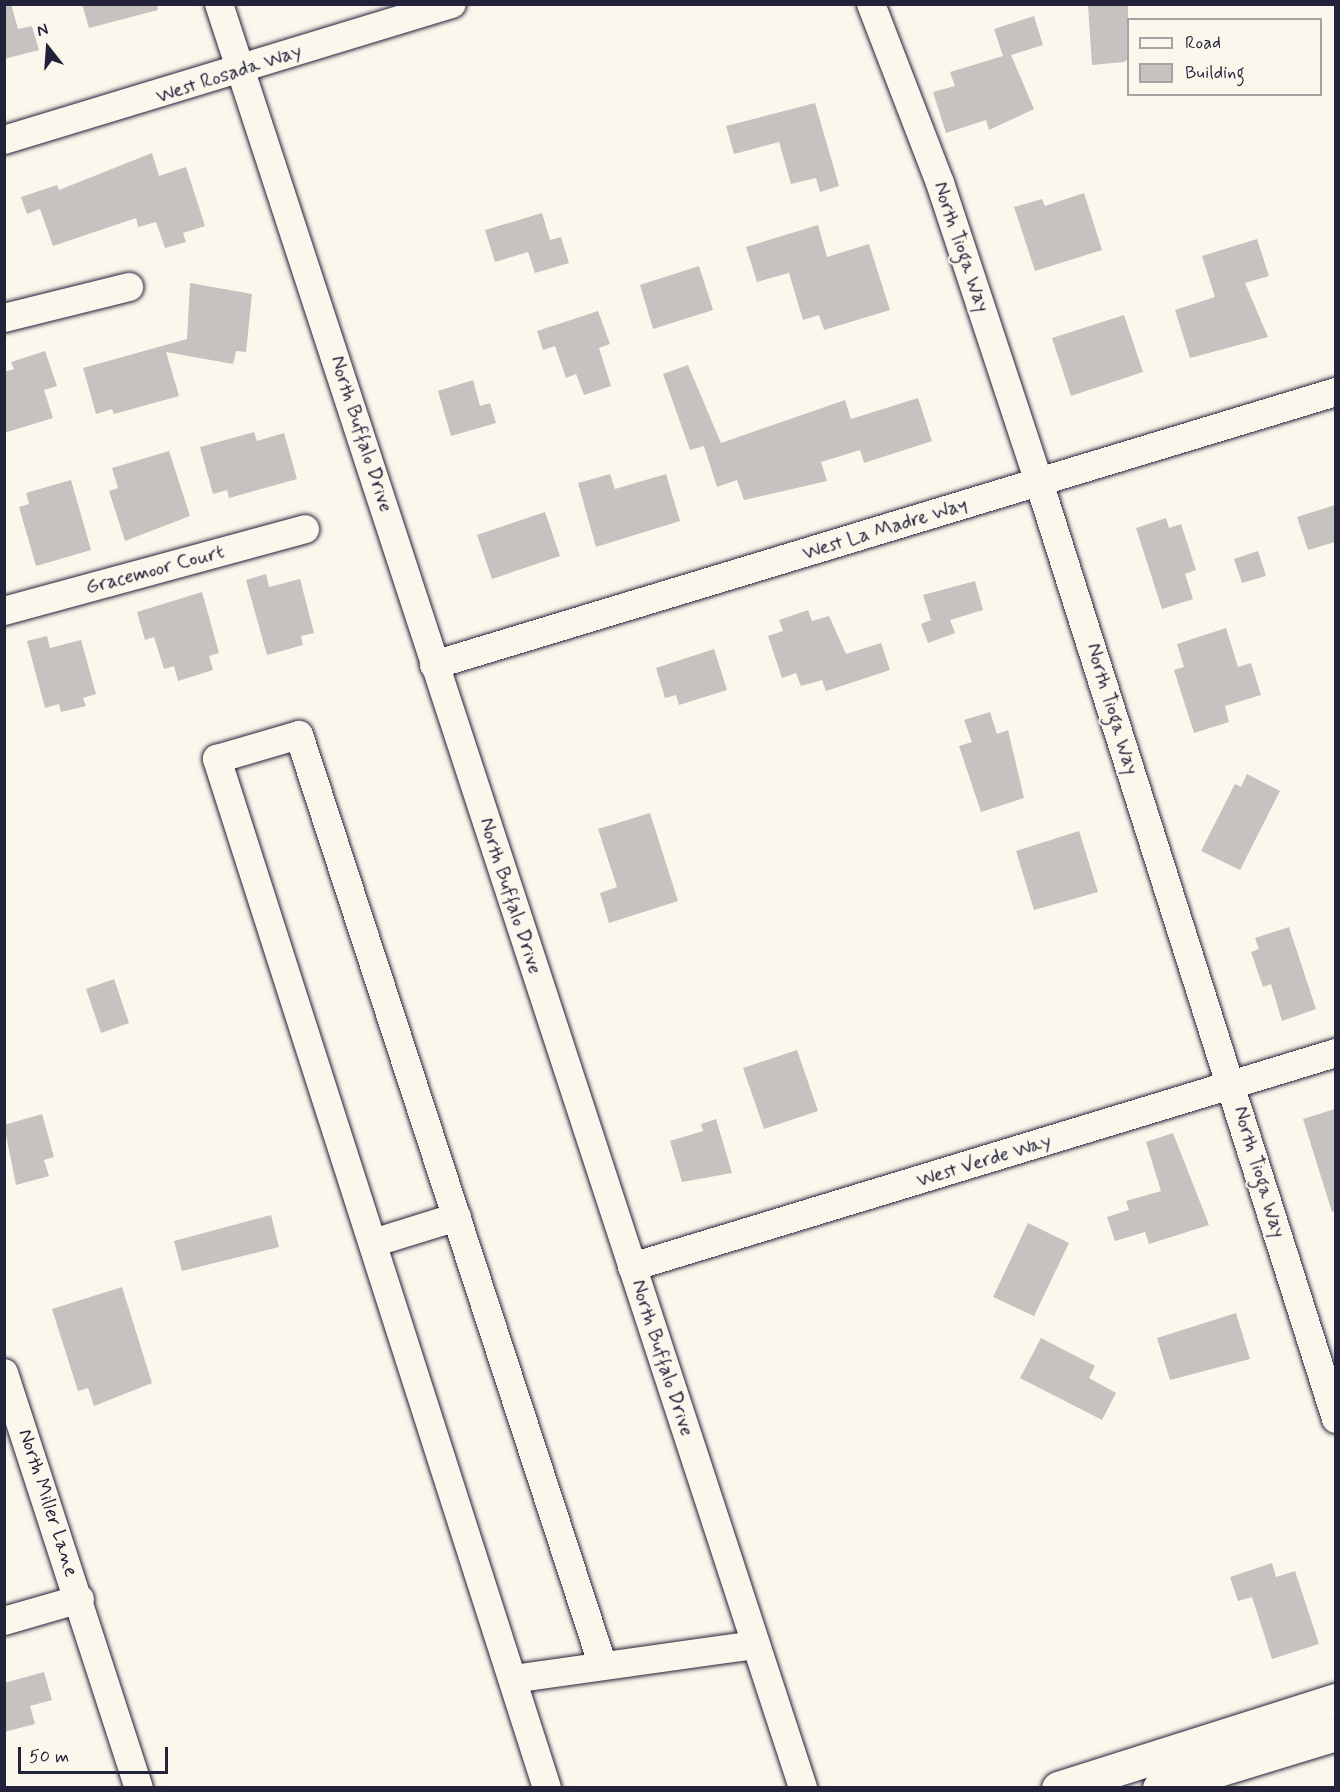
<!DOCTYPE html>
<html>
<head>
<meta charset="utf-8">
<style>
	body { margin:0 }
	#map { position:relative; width:1340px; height:1792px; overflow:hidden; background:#fbf7ec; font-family:Mynerve,sans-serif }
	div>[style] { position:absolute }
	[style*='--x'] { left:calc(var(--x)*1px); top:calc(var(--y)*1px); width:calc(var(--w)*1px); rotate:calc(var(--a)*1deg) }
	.building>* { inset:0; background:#c6c2c0 }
	.roads { filter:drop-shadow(0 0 2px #22223b) drop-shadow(0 0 2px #22223b) }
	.minor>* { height:28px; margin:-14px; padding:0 14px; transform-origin:14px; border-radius:14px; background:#fbf7ec }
	.major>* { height:33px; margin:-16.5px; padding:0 16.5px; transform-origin:16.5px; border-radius:16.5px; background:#fbf7ec }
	span { translate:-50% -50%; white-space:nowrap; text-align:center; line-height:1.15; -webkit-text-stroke:4.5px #fbf7ec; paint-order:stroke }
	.street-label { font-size:20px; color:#22223b }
	.frame { position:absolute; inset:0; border:6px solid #22223b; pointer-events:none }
	.legend { position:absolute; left:1127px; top:18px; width:195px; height:78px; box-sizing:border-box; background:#fbf7ec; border:2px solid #a4a2a5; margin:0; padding:8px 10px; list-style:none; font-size:18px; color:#22223b }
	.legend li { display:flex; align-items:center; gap:12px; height:30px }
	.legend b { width:30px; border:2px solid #a4a2a5 }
	.north { position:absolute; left:18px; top:18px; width:60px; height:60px; -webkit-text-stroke:4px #fbf7ec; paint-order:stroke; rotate:343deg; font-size:16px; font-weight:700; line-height:24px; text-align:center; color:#22223b }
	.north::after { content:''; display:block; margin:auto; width:21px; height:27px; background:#22223b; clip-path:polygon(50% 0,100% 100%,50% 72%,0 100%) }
	.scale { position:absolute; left:18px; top:1747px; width:150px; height:27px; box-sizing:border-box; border:3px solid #22223b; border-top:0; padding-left:8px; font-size:18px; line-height:21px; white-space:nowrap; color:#22223b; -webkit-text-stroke:4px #fbf7ec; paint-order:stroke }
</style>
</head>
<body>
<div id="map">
	<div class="building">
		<div style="clip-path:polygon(4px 4px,11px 4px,18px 29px,32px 26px,39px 50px,4px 59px)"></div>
		<div style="clip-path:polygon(82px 4px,157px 4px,158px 10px,89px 28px)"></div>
		<div style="clip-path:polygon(1096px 4px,1128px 4px,1128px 59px,1124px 62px,1092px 65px,1088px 5px)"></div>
		<div style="clip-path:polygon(1034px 16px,1043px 45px,1011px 55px,1034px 109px,989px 130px,986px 120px,946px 133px,933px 92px,955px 86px,950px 72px,1003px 56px,994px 29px)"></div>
		<div style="clip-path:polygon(815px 103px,839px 186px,820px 192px,816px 178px,791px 184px,779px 142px,734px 154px,726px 126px)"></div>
		<div style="clip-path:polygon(152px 153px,159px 176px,186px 167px,205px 226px,183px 233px,186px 242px,165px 248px,156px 222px,138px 227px,136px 218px,53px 246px,40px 209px,27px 214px,21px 197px,57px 185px,59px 190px)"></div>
		<div style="clip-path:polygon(1084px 193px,1102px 250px,1035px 271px,1014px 207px,1042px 199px,1045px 206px)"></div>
		<div style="clip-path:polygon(542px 213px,550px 240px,561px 237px,569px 263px,535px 273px,528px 252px,495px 262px,485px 230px)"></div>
		<div style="clip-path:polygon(818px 225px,827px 257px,869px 244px,890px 310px,824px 330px,819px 315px,803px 320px,789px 273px,757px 282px,746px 247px)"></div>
		<div style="clip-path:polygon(1257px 239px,1269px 276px,1245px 283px,1268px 337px,1190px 358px,1175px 310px,1215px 297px,1202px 256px)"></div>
		<div style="clip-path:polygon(699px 266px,713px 310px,653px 329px,640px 285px)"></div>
		<div style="clip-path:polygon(190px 283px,252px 294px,246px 352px,236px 351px,233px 364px,166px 352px,179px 396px,114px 414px,112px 409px,96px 414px,83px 368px,187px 339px)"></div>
		<div style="clip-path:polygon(598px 311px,610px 344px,599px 348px,611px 386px,584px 395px,576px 374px,566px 378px,555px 346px,543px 350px,537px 331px)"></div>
		<div style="clip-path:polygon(1124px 315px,1143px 372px,1071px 396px,1052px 338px)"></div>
		<div style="clip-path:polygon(45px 351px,57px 386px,44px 390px,53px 418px,4px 433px,4px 372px,14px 369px,11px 362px)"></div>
		<div style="clip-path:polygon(688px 365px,721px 443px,845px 400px,851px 419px,918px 398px,932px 441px,864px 463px,860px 450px,821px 462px,827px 481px,744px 500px,737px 480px,717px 487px,704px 446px,690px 450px,663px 374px)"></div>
		<div style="clip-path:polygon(473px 380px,480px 406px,490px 403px,496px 423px,451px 436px,438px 391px)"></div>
		<div style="clip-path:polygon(254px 432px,257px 441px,284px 433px,297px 479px,229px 498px,227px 490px,213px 494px,200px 447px)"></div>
		<div style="clip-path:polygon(169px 451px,190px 516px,125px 541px,109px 491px,118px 488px,112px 468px)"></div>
		<div style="clip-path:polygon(610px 474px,615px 489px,666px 474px,680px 521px,596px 547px,578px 483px)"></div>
		<div style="clip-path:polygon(71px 480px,91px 550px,36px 566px,19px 507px,29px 504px,26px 493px)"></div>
		<div style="clip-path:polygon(1335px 505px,1335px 542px,1308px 550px,1297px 517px)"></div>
		<div style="clip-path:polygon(545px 512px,560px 556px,492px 579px,477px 535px)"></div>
		<div style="clip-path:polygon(1166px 518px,1169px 528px,1181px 524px,1196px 570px,1185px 574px,1193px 599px,1162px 609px,1136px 528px)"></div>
		<div style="clip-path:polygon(1258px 551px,1266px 576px,1242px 583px,1234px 559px)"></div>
		<div style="clip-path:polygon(266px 574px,269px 587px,300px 579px,314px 633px,301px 636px,303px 645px,267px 655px,246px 580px)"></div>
		<div style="clip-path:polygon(975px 581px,983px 610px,950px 620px,955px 633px,928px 643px,921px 624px,931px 620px,923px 595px)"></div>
		<div style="clip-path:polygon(202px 592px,219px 653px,209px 656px,213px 670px,178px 681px,174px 666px,164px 669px,154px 637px,145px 640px,137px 612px)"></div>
		<div style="clip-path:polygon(808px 610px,812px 621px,829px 616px,846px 654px,881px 643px,890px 670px,826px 691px,822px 680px,801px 686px,796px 673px,782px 678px,768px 636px,783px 631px,779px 620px)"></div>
		<div style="clip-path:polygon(1226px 628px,1238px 667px,1251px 663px,1261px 695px,1225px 706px,1229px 722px,1194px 733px,1174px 670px,1184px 667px,1177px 644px)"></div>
		<div style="clip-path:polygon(47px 636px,50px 648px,81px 640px,96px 694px,83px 698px,86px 706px,61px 712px,59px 704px,45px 708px,27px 641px)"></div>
		<div style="clip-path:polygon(714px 649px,727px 690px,679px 705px,676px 695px,665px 698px,656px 668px)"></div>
		<div style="clip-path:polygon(990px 712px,997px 734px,1008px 730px,1024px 798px,981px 812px,959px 746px,972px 742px,964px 720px)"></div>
		<div style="clip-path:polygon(1247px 774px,1280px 791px,1240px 870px,1201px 851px,1235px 784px,1241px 787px)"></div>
		<div style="clip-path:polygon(650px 813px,678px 901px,609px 923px,600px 893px,617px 887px,598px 829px)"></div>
		<div style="clip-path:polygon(1079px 831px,1098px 892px,1034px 910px,1016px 851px)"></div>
		<div style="clip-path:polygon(1289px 927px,1316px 1009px,1282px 1021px,1271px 984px,1263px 987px,1251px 952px,1259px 949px,1255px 938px)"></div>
		<div style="clip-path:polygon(114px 979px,129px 1023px,101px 1033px,86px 989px)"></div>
		<div style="clip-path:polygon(797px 1050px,818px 1111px,764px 1129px,743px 1068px)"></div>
		<div style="clip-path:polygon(1335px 1109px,1335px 1211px,1332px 1212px,1303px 1119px)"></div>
		<div style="clip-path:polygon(42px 1114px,54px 1157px,44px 1160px,49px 1176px,16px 1185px,4px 1125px)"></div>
		<div style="clip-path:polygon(716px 1119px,732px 1173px,682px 1182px,670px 1141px,703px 1131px,701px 1124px)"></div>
		<div style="clip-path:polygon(1173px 1133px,1209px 1225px,1149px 1244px,1145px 1232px,1115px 1241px,1107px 1217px,1129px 1210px,1126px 1201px,1161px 1191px,1146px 1142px)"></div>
		<div style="clip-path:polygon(271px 1215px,279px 1247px,182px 1271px,174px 1241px)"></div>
		<div style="clip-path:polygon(1028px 1223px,1069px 1243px,1034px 1316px,993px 1297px)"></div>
		<div style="clip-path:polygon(122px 1287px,152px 1383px,94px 1406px,88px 1388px,78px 1391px,52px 1309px)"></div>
		<div style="clip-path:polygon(1236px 1313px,1250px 1359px,1170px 1380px,1157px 1338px)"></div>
		<div style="clip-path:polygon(1041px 1338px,1095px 1366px,1089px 1378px,1116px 1393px,1102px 1420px,1020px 1378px)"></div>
		<div style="clip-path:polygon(1272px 1563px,1276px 1577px,1295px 1571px,1319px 1644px,1272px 1659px,1252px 1597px,1238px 1601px,1230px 1577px)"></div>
		<div style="clip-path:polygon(44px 1672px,52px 1700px,30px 1706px,35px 1724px,4px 1732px,4px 1683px)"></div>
	</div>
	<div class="roads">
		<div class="minor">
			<div style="--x:219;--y:4;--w:1877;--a:71.87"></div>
			<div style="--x:871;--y:4;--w:192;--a:68.9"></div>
			<div style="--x:940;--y:183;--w:315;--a:71.7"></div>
			<div style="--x:1039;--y:482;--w:983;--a:72.41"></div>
			<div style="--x:4;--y:140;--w:468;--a:-16.9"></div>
			<div style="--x:4;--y:318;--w:129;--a:-13.9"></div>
			<div style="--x:4;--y:611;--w:312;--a:-15.2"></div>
			<div style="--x:434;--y:665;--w:942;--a:-16.84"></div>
			<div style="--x:373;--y:1243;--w:88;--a:-17.2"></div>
			<div style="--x:632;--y:1267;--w:736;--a:-16.91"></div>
			<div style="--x:4;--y:1373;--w:436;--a:72"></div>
			<div style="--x:4;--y:1621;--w:79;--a:-16.1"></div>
			<div style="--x:513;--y:1679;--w:244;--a:-8"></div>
			<div style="--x:547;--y:1788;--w:1081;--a:-107.78"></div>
			<div style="--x:217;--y:759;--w:85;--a:-16.3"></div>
			<div style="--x:299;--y:735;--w:976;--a:71.92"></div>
		</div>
		<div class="major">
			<div style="--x:1058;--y:1788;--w:292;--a:-17.6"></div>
			<div style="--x:1159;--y:1788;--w:185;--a:-17"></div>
		</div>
	</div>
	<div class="street-label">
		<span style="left:229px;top:74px;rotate:-18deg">West Rosada Way</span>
		<span style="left:961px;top:247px;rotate:71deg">North Tioga Way</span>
		<span style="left:361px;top:434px;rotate:72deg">North Buffalo Drive</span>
		<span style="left:885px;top:529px;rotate:-17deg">West La Madre Way</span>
		<span style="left:155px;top:570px;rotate:-15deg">Gracemoor Court</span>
		<span style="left:1112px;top:709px;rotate:73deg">North Tioga Way</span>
		<span style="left:510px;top:896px;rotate:72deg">North Buffalo Drive</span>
		<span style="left:984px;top:1161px;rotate:-17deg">West Verde Way</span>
		<span style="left:1259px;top:1172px;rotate:73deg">North Tioga Way</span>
		<span style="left:662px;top:1358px;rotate:72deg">North Buffalo Drive</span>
		<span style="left:48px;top:1503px;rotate:72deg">North Miller Lane</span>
	</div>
	<div class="frame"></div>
	<ul class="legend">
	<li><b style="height:8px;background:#fbf7ec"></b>Road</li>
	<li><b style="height:16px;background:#c6c2c0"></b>Building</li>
	</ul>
	<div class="north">N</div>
	<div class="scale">50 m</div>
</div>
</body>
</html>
